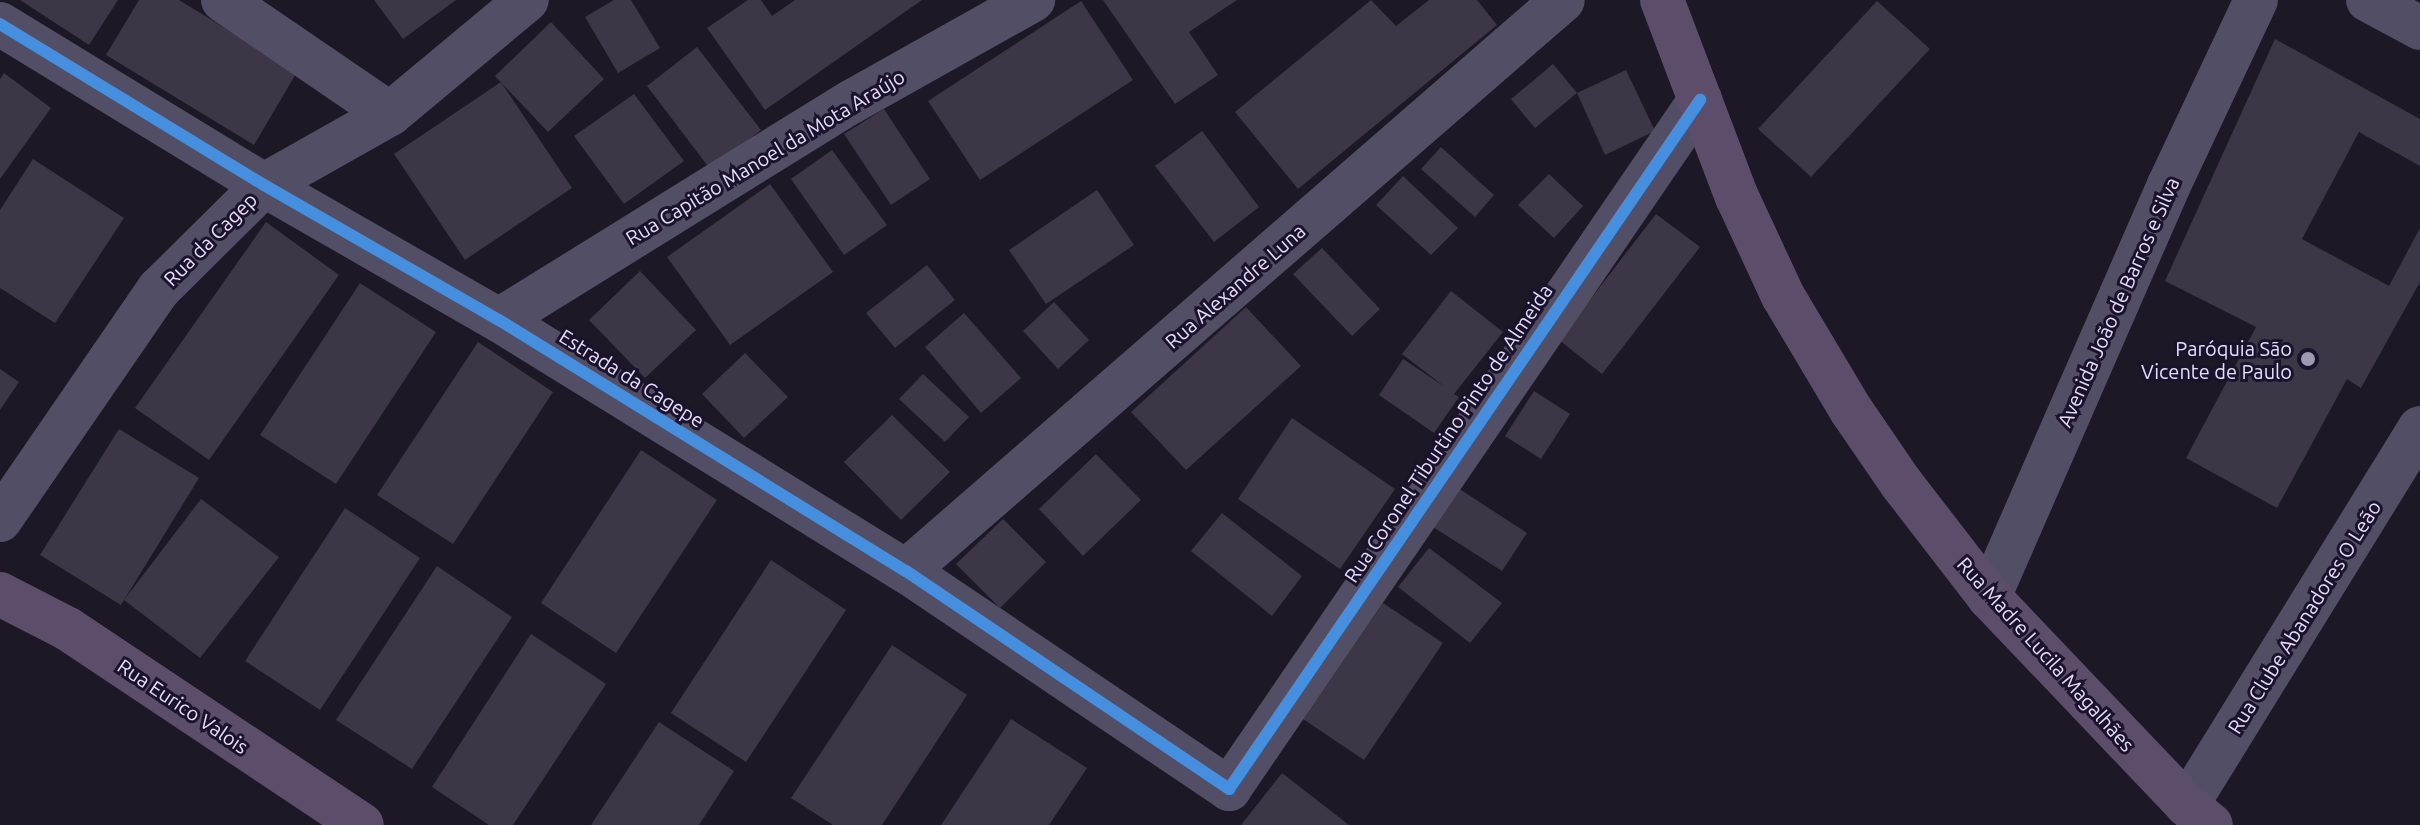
<!DOCTYPE html>
<html>
<head>
<meta charset="utf-8">
<style>
	body { margin:0 }
	#map { position:relative; width:2420px; height:825px; overflow:hidden; background:#1c1825; font-family:Ubuntu,sans-serif }
	div>[style] { position:absolute }
	[style*='--x'] { left:calc(var(--x)*1px); top:calc(var(--y)*1px); width:calc(var(--w)*1px); rotate:calc(var(--a)*1deg) }
	.building>* { inset:0; background:#3c3646 }
	.minor>* { height:44px; margin:-22px; padding:0 22px; transform-origin:22px; border-radius:22px; background:#524e65 }
	.major>* { height:44px; margin:-22px; padding:0 22px; transform-origin:22px; border-radius:22px; background:#5c4e6a }
	.cycleway>* { height:12px; margin:-6px; padding:0 6px; transform-origin:6px; border-radius:6px; background:#468fdf }
	.dots>* { width:22px; height:22px; translate:-50% -50%; box-sizing:border-box; border:4px solid #1b122b; border-radius:50% }
	span { translate:-50% -50%; white-space:nowrap; text-align:center; line-height:1.15; -webkit-text-stroke:6px #1b122b; paint-order:stroke }
	.street-label { font-size:20px; color:#e6ddfe }
	.poi-label { font-size:20px; color:#e6ddfe }
	.right { translate:-100% -50%; text-align:right }
</style>
</head>
<body>
<div id="map">
	<div class="building">
		<div style="clip-path:polygon(20px 0,118px 0,89px 45px)"></div>
		<div style="clip-path:polygon(139px 0,179px 0,297px 72px,254px 145px,106px 55px)"></div>
		<div style="clip-path:polygon(374px 0,456px 0,403px 39px)"></div>
		<div style="clip-path:polygon(614px 0,631px 0,660px 48px,618px 73px,585px 17px)"></div>
		<div style="clip-path:polygon(748px 0,761px 0,772px 16px,795px 0,922px 0,765px 110px,707px 28px)"></div>
		<div style="clip-path:polygon(1103px 0,1237px 0,1189px 32px,1218px 75px,1175px 104px)"></div>
		<div style="clip-path:polygon(1371px 0,1396px 26px,1429px 0,1477px 0,1497px 25px,1298px 189px,1235px 112px)"></div>
		<div style="clip-path:polygon(1081px 1px,1133px 80px,980px 180px,928px 101px)"></div>
		<div style="clip-path:polygon(1877px 1px,1930px 49px,1811px 177px,1758px 129px)"></div>
		<div style="clip-path:polygon(551px 22px,604px 79px,548px 132px,495px 76px)"></div>
		<div style="clip-path:polygon(2275px 39px,2420px 119px,2420px 166px,2359px 132px,2302px 239px,2389px 286px,2420px 228px,2420px 282px,2361px 388px,2347px 379px,2277px 508px,2186px 458px,2256px 327px,2165px 281px)"></div>
		<div style="clip-path:polygon(697px 47px,761px 130px,710px 169px,647px 86px)"></div>
		<div style="clip-path:polygon(1553px 64px,1577px 93px,1535px 128px,1511px 99px)"></div>
		<div style="clip-path:polygon(1626px 70px,1655px 131px,1605px 155px,1577px 93px)"></div>
		<div style="clip-path:polygon(4px 73px,51px 108px,0 179px,0 79px)"></div>
		<div style="clip-path:polygon(501px 82px,572px 188px,465px 260px,394px 154px)"></div>
		<div style="clip-path:polygon(634px 94px,684px 161px,624px 204px,574px 136px)"></div>
		<div style="clip-path:polygon(884px 109px,930px 179px,891px 205px,844px 134px)"></div>
		<div style="clip-path:polygon(1202px 131px,1259px 207px,1214px 242px,1155px 166px)"></div>
		<div style="clip-path:polygon(1441px 147px,1494px 195px,1475px 217px,1421px 169px)"></div>
		<div style="clip-path:polygon(832px 150px,887px 225px,844px 255px,791px 179px)"></div>
		<div style="clip-path:polygon(33px 159px,124px 218px,55px 323px,0 288px,0 210px)"></div>
		<div style="clip-path:polygon(1549px 174px,1583px 206px,1554px 238px,1518px 205px)"></div>
		<div style="clip-path:polygon(1403px 176px,1458px 228px,1431px 255px,1376px 205px)"></div>
		<div style="clip-path:polygon(770px 184px,833px 272px,730px 345px,667px 257px)"></div>
		<div style="clip-path:polygon(1097px 190px,1134px 245px,1046px 304px,1009px 250px)"></div>
		<div style="clip-path:polygon(1656px 214px,1700px 247px,1602px 374px,1559px 340px)"></div>
		<div style="clip-path:polygon(266px 222px,339px 275px,209px 460px,135px 408px)"></div>
		<div style="clip-path:polygon(1322px 248px,1380px 309px,1352px 336px,1293px 274px)"></div>
		<div style="clip-path:polygon(927px 265px,955px 300px,895px 348px,866px 313px)"></div>
		<div style="clip-path:polygon(640px 271px,696px 330px,645px 378px,589px 320px)"></div>
		<div style="clip-path:polygon(360px 283px,436px 332px,336px 484px,260px 435px)"></div>
		<div style="clip-path:polygon(1451px 291px,1503px 332px,1454px 394px,1459px 397px,1434px 433px,1379px 395px,1403px 359px,1445px 387px,1402px 354px)"></div>
		<div style="clip-path:polygon(1054px 302px,1089px 340px,1058px 369px,1023px 331px)"></div>
		<div style="clip-path:polygon(1246px 307px,1301px 366px,1186px 470px,1131px 412px)"></div>
		<div style="clip-path:polygon(964px 313px,1021px 378px,981px 413px,925px 347px)"></div>
		<div style="clip-path:polygon(478px 342px,553px 392px,453px 544px,377px 495px)"></div>
		<div style="clip-path:polygon(745px 353px,788px 397px,744px 438px,702px 394px)"></div>
		<div style="clip-path:polygon(0 369px,19px 382px,0 410px)"></div>
		<div style="clip-path:polygon(923px 374px,969px 417px,945px 442px,899px 399px)"></div>
		<div style="clip-path:polygon(1534px 391px,1570px 414px,1541px 459px,1505px 436px)"></div>
		<div style="clip-path:polygon(892px 415px,950px 472px,901px 520px,844px 462px)"></div>
		<div style="clip-path:polygon(1292px 418px,1395px 489px,1340px 569px,1238px 499px)"></div>
		<div style="clip-path:polygon(119px 429px,199px 478px,121px 605px,40px 555px)"></div>
		<div style="clip-path:polygon(641px 450px,717px 500px,616px 653px,541px 603px)"></div>
		<div style="clip-path:polygon(1096px 454px,1141px 500px,1083px 556px,1039px 509px)"></div>
		<div style="clip-path:polygon(1458px 488px,1527px 533px,1502px 571px,1433px 527px)"></div>
		<div style="clip-path:polygon(201px 499px,279px 557px,200px 658px,124px 600px)"></div>
		<div style="clip-path:polygon(345px 508px,420px 558px,320px 710px,245px 661px)"></div>
		<div style="clip-path:polygon(1222px 513px,1302px 576px,1272px 616px,1191px 551px)"></div>
		<div style="clip-path:polygon(1003px 519px,1046px 562px,1000px 608px,956px 564px)"></div>
		<div style="clip-path:polygon(1429px 548px,1502px 603px,1470px 643px,1398px 587px)"></div>
		<div style="clip-path:polygon(771px 560px,846px 610px,746px 762px,671px 713px)"></div>
		<div style="clip-path:polygon(437px 566px,512px 617px,412px 769px,336px 720px)"></div>
		<div style="clip-path:polygon(1383px 603px,1443px 643px,1364px 760px,1303px 719px)"></div>
		<div style="clip-path:polygon(531px 634px,606px 684px,513px 825px,489px 825px,432px 787px)"></div>
		<div style="clip-path:polygon(892px 645px,967px 695px,882px 825px,833px 825px,791px 798px)"></div>
		<div style="clip-path:polygon(1011px 719px,1087px 768px,1049px 825px,941px 825px)"></div>
		<div style="clip-path:polygon(659px 722px,734px 771px,699px 825px,591px 825px)"></div>
		<div style="clip-path:polygon(1282px 773px,1349px 825px,1241px 825px)"></div>
	</div>
	<div class="minor">
		<div style="--x:223;--y:0;--w:202;--a:34.3"></div>
		<div style="--x:2368;--y:0;--w:59;--a:28.3"></div>
		<div style="--x:0;--y:24;--w:309;--a:31.4"></div>
		<div style="--x:264;--y:185;--w:271;--a:29.9"></div>
		<div style="--x:499;--y:320;--w:478;--a:31.7"></div>
		<div style="--x:906;--y:571;--w:390;--a:34"></div>
		<div style="--x:1229;--y:789;--w:835;--a:-55.64"></div>
		<div style="--x:499;--y:320;--w:414;--a:-31.8"></div>
		<div style="--x:851;--y:102;--w:209;--a:-29.3"></div>
		<div style="--x:0;--y:520;--w:280;--a:-55.5"></div>
		<div style="--x:159;--y:289;--w:148;--a:-44.7"></div>
		<div style="--x:264;--y:185;--w:145;--a:-29.4"></div>
		<div style="--x:390;--y:114;--w:178;--a:-39.8"></div>
		<div style="--x:906;--y:571;--w:870;--a:-40.99"></div>
		<div style="--x:1989;--y:597;--w:450;--a:-66.4"></div>
		<div style="--x:2169;--y:185;--w:204;--a:-64.8"></div>
		<div style="--x:2187;--y:805;--w:443;--a:-58.3"></div>
	</div>
	<div class="major">
		<div style="--x:1662;--y:0;--w:211;--a:69.2"></div>
		<div style="--x:1737;--y:197;--w:109;--a:65.1"></div>
		<div style="--x:1783;--y:296;--w:133;--a:59.2"></div>
		<div style="--x:1851;--y:410;--w:88;--a:55.6"></div>
		<div style="--x:1901;--y:483;--w:144;--a:52.3"></div>
		<div style="--x:1989;--y:597;--w:287;--a:46.4"></div>
		<div style="--x:2187;--y:805;--w:31;--a:40"></div>
		<div style="--x:0;--y:594;--w:76;--a:27.2"></div>
		<div style="--x:68;--y:629;--w:353;--a:33.7"></div>
	</div>
	<div class="cycleway">
		<div style="--x:0;--y:24;--w:309;--a:31.4"></div>
		<div style="--x:264;--y:185;--w:271;--a:29.9"></div>
		<div style="--x:499;--y:320;--w:478;--a:31.7"></div>
		<div style="--x:906;--y:571;--w:390;--a:34"></div>
		<div style="--x:1229;--y:789;--w:835;--a:-55.64"></div>
	</div>
	<div class="dots">
		<div style="left:2308px;top:359px;background:#9f98b2"></div>
	</div>
	<div class="street-label">
		<span style="left:765px;top:157px;rotate:-31deg">Rua Capitão Manoel da Mota Araújo</span>
		<span style="left:210px;top:239px;rotate:-45deg">Rua da Cagep</span>
		<span style="left:1235px;top:286px;rotate:-41deg">Rua Alexandre Luna</span>
		<span style="left:2118px;top:302px;rotate:-66deg">Avenida João de Barros e Silva</span>
		<span style="left:632px;top:378px;rotate:32deg">Estrada da Cagepe</span>
		<span style="left:1448px;top:433px;rotate:-56deg">Rua Coronel Tiburtino Pinto de Almeida</span>
		<span style="left:2304px;top:617px;rotate:-58deg">Rua Clube Abanadores O Leão</span>
		<span style="left:2046px;top:654px;rotate:48deg">Rua Madre Lucila Magalhães</span>
		<span style="left:183px;top:706px;rotate:34deg">Rua Eurico Valois</span>
	</div>
	<div class="poi-label">
		<span class="right" style="left:2292px;top:360px">Paróquia São<br>Vicente de Paulo</span>
	</div>
</div>
</body>
</html>
